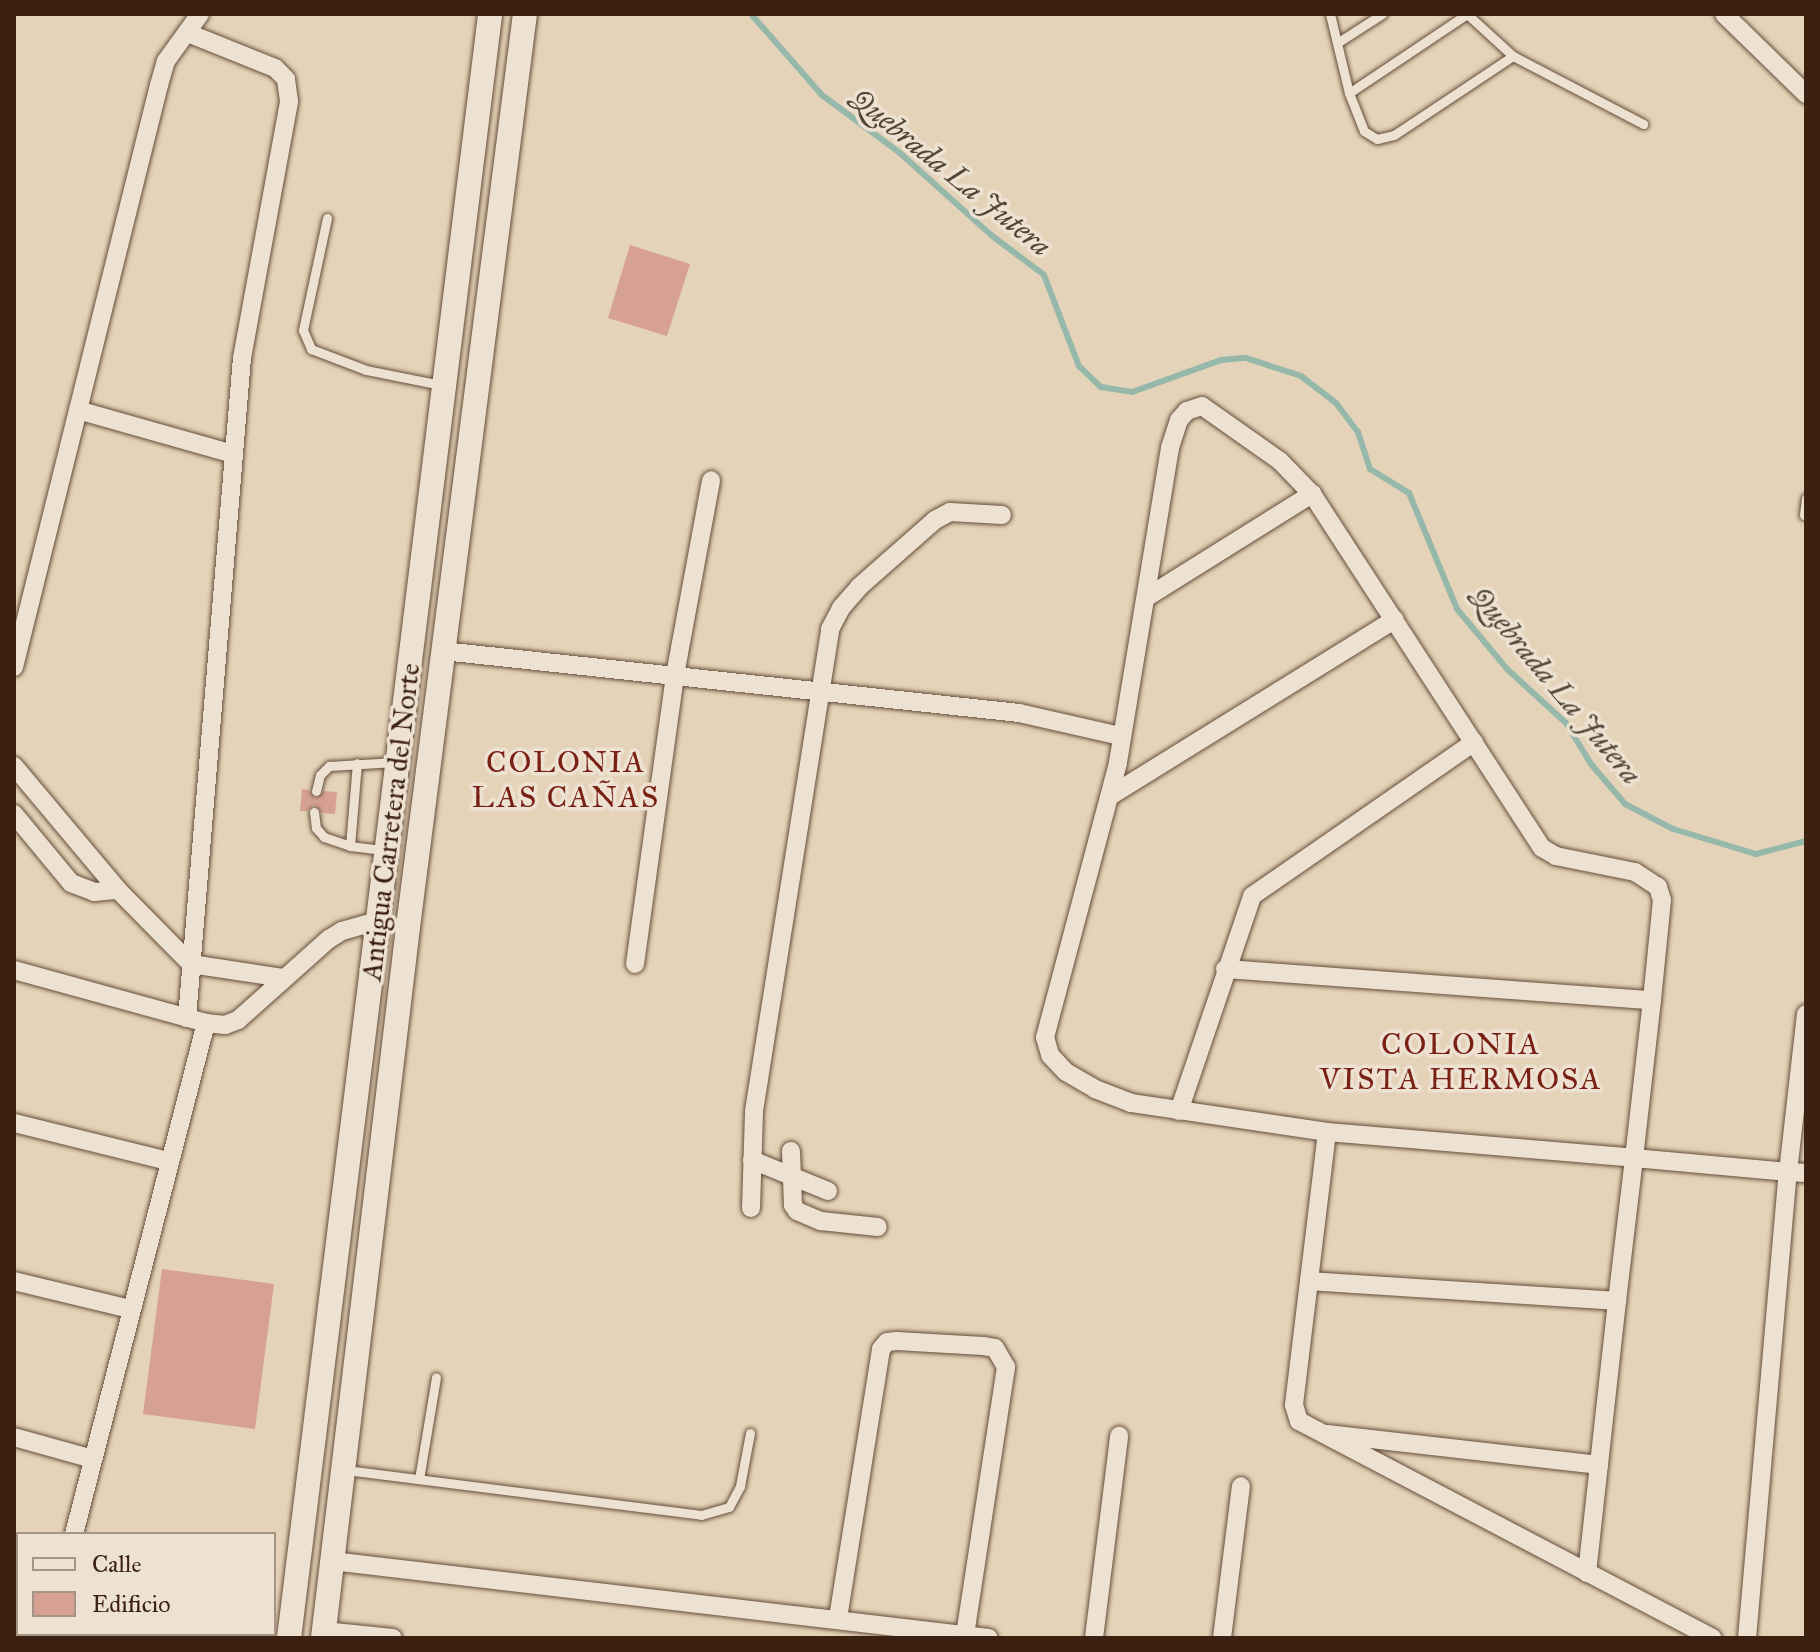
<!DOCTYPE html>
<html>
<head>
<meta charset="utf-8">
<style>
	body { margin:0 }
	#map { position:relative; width:1820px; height:1652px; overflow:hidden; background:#e4d3b8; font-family:"IM FELL Great Primer",serif }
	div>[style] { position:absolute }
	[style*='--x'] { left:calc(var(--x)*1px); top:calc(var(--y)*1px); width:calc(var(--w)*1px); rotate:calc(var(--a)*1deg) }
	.stream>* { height:6px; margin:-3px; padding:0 3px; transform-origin:3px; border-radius:3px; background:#96b8ab }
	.building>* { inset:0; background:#d6a192 }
	.roads { filter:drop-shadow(0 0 2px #664d3a) drop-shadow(0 0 2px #664d3a) }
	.lane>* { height:9px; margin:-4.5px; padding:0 4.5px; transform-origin:4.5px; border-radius:4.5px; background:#ede2d1 }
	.street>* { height:18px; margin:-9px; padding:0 9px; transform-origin:9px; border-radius:9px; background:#ede2d1 }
	.secondary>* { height:24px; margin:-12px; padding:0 12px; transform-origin:12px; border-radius:12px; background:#ede2d1 }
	span { translate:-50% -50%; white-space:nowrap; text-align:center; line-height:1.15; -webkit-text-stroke:7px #ede2d1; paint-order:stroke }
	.street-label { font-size:28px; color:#3c2010 }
	.water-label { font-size:30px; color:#524637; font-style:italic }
	.neighbourhood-label { font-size:30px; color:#7a1f14; letter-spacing:2px }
	.frame { position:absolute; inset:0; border:16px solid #3c2010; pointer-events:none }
	.legend { position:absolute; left:16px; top:1532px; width:260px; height:104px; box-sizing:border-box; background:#ede2d1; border:2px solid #a69484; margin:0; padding:10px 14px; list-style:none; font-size:24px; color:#3c2010 }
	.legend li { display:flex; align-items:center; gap:16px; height:40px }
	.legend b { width:40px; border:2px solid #a69484 }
</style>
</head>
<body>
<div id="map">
	<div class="stream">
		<div style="--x:751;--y:14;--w:108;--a:48.8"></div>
		<div style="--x:822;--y:95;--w:97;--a:36.6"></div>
		<div style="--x:900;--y:153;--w:122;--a:42"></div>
		<div style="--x:991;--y:235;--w:66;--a:37"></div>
		<div style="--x:1044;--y:275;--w:97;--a:69"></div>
		<div style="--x:1079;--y:366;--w:30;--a:44"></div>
		<div style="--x:1101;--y:387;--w:31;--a:9"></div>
		<div style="--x:1132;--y:392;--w:95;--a:-19.8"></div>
		<div style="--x:1221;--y:360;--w:25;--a:-5"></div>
		<div style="--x:1246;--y:358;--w:58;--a:18.1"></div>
		<div style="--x:1301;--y:376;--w:44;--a:37.6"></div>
		<div style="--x:1336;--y:403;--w:36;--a:53"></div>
		<div style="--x:1358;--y:432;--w:39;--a:72"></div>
		<div style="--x:1370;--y:469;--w:46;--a:31.6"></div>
		<div style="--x:1409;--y:493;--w:126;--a:67.5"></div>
		<div style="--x:1457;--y:609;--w:78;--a:50.2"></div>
		<div style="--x:1507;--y:669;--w:80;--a:42.5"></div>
		<div style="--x:1566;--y:723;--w:48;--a:58.6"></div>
		<div style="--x:1591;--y:764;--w:52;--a:49.6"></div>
		<div style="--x:1625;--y:804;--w:54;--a:27.5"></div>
		<div style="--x:1673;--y:829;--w:87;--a:16.8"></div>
		<div style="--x:1756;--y:854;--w:52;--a:-14.6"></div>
	</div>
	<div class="building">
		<div style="clip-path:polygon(630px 245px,690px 264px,667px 336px,608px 318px)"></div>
		<div style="clip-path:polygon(302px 789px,309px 790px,315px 798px,324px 791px,337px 792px,335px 814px,322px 813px,314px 805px,307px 811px,300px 811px)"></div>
		<div style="clip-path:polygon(162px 1269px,274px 1284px,255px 1429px,143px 1414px)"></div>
	</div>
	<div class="roads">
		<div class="lane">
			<div style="--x:1330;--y:14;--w:81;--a:76.5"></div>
			<div style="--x:1349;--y:93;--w:41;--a:68.5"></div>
			<div style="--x:1364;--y:131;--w:15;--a:32"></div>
			<div style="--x:1377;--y:139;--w:17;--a:-13"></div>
			<div style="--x:1394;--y:135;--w:143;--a:-33.6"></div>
			<div style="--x:1467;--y:14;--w:62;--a:42.4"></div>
			<div style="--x:1513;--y:56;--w:147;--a:27.6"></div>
			<div style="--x:1337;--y:43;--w:54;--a:-32.8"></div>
			<div style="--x:1349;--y:93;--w:142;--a:-33.8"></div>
			<div style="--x:327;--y:218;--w:115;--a:102.1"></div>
			<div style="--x:303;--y:330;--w:21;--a:67"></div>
			<div style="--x:311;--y:349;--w:59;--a:20.9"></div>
			<div style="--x:366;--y:370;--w:76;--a:11.3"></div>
			<div style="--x:1804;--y:515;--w:17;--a:-83"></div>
			<div style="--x:316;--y:791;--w:16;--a:-76"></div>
			<div style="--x:320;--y:775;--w:13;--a:-45"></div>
			<div style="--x:329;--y:766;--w:66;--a:-3.5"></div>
			<div style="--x:314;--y:812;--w:16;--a:83"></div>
			<div style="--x:316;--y:828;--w:12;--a:48"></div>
			<div style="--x:324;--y:837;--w:28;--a:19"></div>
			<div style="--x:350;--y:846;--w:34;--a:7"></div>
			<div style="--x:350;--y:846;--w:83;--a:-85.2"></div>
			<div style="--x:346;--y:1470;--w:358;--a:7.2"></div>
			<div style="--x:701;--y:1515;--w:29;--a:-16"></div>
			<div style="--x:729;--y:1507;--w:24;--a:-62"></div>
			<div style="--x:740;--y:1486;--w:54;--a:-79.3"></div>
			<div style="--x:419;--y:1479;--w:103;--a:-80.5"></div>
		</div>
		<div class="street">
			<div style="--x:1724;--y:14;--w:115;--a:44.3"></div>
			<div style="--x:78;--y:410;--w:162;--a:15.8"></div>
			<div style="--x:1147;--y:597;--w:195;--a:-32"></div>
			<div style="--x:443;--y:651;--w:579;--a:6.14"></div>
			<div style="--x:1019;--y:713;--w:104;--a:12.8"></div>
			<div style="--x:14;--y:667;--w:600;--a:-76.01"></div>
			<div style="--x:159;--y:85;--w:25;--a:-74"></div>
			<div style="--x:166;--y:61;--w:58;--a:-54.1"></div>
			<div style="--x:14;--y:766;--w:162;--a:50"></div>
			<div style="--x:118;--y:890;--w:104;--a:45.4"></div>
			<div style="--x:191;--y:964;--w:94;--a:8.6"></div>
			<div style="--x:1110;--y:796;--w:335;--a:-31.8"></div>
			<div style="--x:14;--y:814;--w:89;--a:50.4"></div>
			<div style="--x:71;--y:883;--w:25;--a:21"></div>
			<div style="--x:94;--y:892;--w:24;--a:-5"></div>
			<div style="--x:635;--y:964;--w:292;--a:-82.1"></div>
			<div style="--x:675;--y:675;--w:198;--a:-79.5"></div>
			<div style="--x:1225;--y:969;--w:428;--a:4.2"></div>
			<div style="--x:14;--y:970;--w:199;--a:15.4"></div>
			<div style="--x:206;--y:1023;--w:19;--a:6"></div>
			<div style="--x:225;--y:1025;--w:14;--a:-21"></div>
			<div style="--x:238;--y:1020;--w:122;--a:-41.7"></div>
			<div style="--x:329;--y:939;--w:15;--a:-32"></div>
			<div style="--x:342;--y:931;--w:37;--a:-16"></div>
			<div style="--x:187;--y:1018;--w:662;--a:-85.24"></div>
			<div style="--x:242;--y:358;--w:261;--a:-79.6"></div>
			<div style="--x:289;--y:101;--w:22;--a:-98"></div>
			<div style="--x:286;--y:79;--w:16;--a:-135"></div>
			<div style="--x:275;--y:68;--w:94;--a:-158.1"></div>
			<div style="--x:1179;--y:1111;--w:227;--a:-71.2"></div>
			<div style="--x:1252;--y:896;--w:270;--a:-34.7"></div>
			<div style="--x:14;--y:1123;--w:159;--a:13.9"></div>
			<div style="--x:1327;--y:1132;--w:275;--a:96.9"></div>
			<div style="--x:1294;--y:1405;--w:17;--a:73"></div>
			<div style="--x:1299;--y:1421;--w:467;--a:27.7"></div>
			<div style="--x:791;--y:1151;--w:54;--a:87.9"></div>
			<div style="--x:793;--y:1205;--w:7;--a:56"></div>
			<div style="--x:797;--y:1211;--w:26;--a:23"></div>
			<div style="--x:821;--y:1221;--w:57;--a:6"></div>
			<div style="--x:752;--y:1160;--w:82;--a:22.2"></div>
			<div style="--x:751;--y:1208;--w:97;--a:-88.2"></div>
			<div style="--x:754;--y:1111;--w:488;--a:-81"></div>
			<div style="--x:830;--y:629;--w:24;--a:-62"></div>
			<div style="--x:841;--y:608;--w:28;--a:-49"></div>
			<div style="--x:859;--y:587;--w:101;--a:-41.4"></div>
			<div style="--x:935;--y:520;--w:17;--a:-28"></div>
			<div style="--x:950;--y:512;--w:52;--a:3.3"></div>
			<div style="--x:14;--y:1281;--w:119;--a:13.6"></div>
			<div style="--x:1309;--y:1281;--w:309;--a:3.7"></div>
			<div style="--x:1327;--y:1434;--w:274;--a:6.5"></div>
			<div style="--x:14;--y:1437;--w:82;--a:15.6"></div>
			<div style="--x:74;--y:1534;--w:528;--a:-75.52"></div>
			<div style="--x:332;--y:1561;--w:661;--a:6.68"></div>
			<div style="--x:1587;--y:1573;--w:274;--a:-83.7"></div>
			<div style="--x:1617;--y:1301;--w:144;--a:-83.2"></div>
			<div style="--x:1634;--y:1158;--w:159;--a:-83.5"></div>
			<div style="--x:1652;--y:1000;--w:100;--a:-84.3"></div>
			<div style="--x:1662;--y:900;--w:14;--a:-107"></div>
			<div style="--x:1658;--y:887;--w:27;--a:-147"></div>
			<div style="--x:1635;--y:872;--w:81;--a:-168.6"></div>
			<div style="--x:1556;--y:856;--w:16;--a:-150"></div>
			<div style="--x:1542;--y:848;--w:422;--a:-123"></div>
			<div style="--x:1312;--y:494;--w:46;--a:-134.1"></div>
			<div style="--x:1280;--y:461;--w:95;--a:-144.8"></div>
			<div style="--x:1202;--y:406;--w:16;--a:162"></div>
			<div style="--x:1187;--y:411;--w:12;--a:132"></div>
			<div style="--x:1179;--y:420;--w:29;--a:108"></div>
			<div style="--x:1170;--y:448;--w:319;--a:99.4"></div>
			<div style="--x:1118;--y:763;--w:284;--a:104.9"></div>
			<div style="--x:1045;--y:1037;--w:19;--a:74"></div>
			<div style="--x:1050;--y:1055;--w:23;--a:47"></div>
			<div style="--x:1066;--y:1072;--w:34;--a:30"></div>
			<div style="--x:1095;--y:1089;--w:39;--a:21"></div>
			<div style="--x:1131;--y:1103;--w:198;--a:8.4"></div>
			<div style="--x:1327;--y:1132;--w:308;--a:4.8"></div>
			<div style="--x:1634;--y:1158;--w:155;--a:5.2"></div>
			<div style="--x:1788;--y:1172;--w:18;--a:3"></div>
			<div style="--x:14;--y:1601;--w:4;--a:14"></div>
			<div style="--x:838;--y:1618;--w:272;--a:-80.9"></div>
			<div style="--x:881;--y:1349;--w:9;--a:-49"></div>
			<div style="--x:887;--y:1342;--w:10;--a:-6"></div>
			<div style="--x:897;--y:1341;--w:86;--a:3.3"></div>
			<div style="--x:983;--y:1346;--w:12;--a:9"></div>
			<div style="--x:995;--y:1348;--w:22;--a:60"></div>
			<div style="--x:1006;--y:1367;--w:270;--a:98.7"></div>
			<div style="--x:324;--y:1631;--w:69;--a:5.8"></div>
			<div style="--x:50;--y:1638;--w:4;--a:-76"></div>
			<div style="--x:1094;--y:1638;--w:204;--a:-82.9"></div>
			<div style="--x:1222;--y:1638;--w:153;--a:-82.9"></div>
			<div style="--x:1747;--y:1638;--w:468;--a:-85"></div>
			<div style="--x:1788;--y:1172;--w:159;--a:-83.5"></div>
		</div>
		<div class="secondary">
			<div style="--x:289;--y:1638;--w:1636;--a:-82.94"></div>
			<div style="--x:323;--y:1638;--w:716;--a:-83.18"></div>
			<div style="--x:408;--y:927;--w:920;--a:-82.7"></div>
		</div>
	</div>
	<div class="street-label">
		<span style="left:391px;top:822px;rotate:-83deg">Antigua Carretera del Norte</span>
	</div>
	<div class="water-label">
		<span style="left:951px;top:172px;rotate:39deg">Quebrada La Jutera</span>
		<span style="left:1556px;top:685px;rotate:50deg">Quebrada La Jutera</span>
	</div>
	<div class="neighbourhood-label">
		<span style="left:566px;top:779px">COLONIA<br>LAS CAÑAS</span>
		<span style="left:1461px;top:1061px">COLONIA<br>VISTA HERMOSA</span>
	</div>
	<div class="frame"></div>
	<ul class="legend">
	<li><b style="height:10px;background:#ede2d1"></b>Calle</li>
	<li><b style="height:22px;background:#d6a192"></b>Edificio</li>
	</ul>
</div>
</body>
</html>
